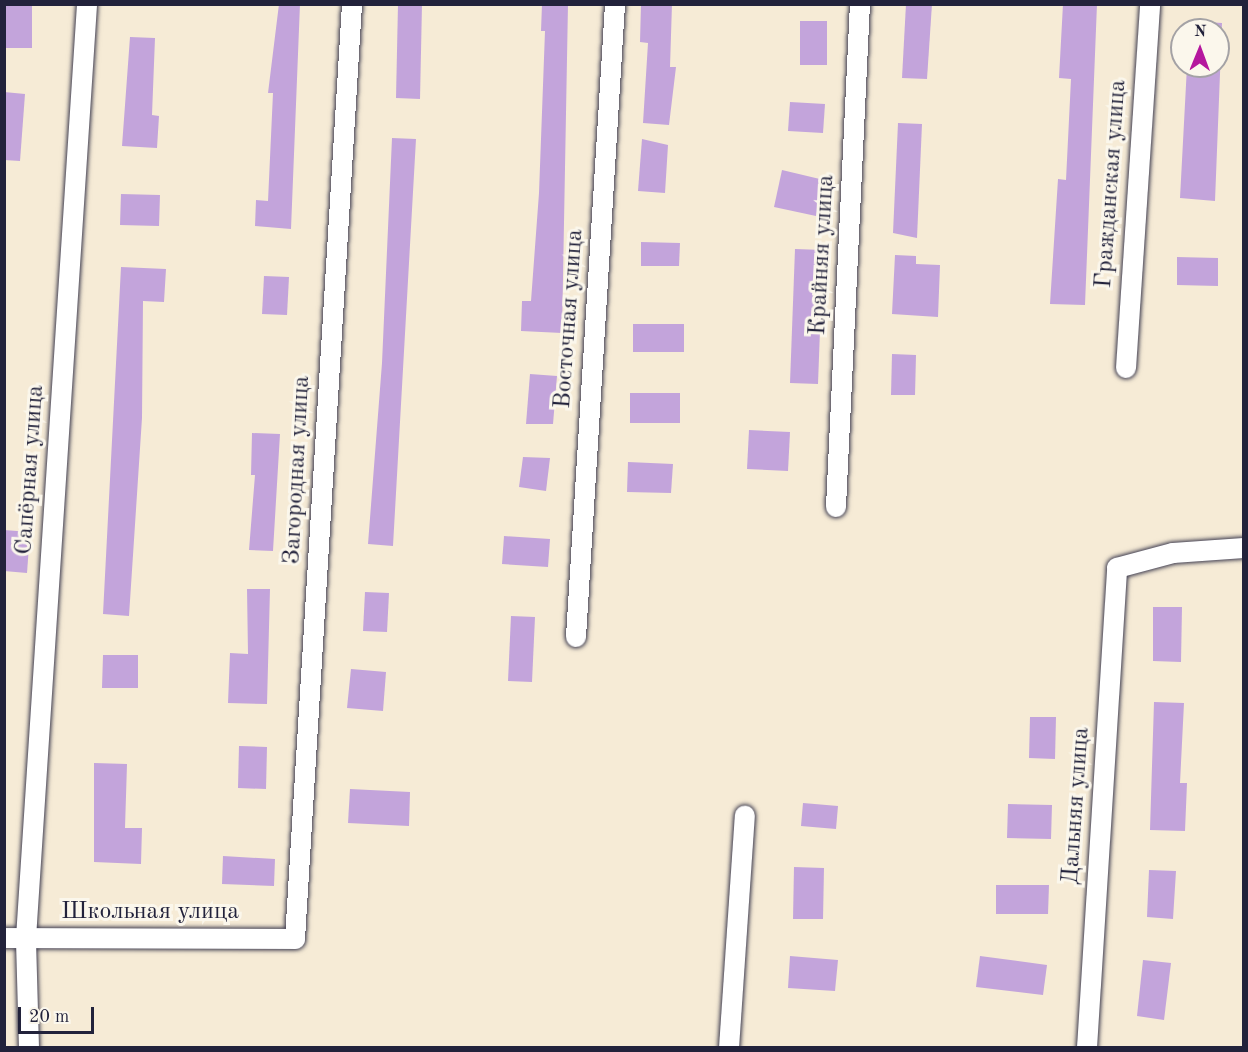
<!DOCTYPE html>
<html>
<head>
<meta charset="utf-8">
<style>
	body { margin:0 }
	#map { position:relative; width:1248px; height:1052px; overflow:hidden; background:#f6ebd6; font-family:"Old Standard TT",serif }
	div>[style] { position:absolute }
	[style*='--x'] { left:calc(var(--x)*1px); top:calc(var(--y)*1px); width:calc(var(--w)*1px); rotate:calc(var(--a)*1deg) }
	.building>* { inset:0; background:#c3a4db }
	.roads { filter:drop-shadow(0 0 2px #424052) drop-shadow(0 0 2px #424052) }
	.minor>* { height:20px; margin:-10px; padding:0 10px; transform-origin:10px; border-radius:10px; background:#fff }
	span { translate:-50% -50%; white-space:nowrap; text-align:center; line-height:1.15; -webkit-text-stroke:6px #fbf7ec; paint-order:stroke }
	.street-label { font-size:24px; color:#22223b }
	.frame { position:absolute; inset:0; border:6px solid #22223b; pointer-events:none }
	.north { position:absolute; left:1170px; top:18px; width:60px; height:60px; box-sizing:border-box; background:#fbf7ec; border:2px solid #a4a2a5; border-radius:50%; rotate:1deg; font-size:16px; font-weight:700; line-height:24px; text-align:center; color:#22223b }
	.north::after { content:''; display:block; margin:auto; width:21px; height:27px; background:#b5179e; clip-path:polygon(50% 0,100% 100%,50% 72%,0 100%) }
	.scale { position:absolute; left:18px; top:1007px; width:76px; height:27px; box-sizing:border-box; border:3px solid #22223b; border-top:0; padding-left:8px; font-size:18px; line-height:21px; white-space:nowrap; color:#22223b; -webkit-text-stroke:4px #fbf7ec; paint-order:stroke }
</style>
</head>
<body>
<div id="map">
	<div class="building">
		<div style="clip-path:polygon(279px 4px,300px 4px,291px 229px,255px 226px,256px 200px,268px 201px,273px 93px,268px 93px)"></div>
		<div style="clip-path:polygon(398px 4px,422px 4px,420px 99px,396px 98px)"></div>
		<div style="clip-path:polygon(542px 4px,568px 4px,562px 333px,521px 331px,522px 301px,531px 301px,539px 193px,545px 31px,541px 31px)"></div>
		<div style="clip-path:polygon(641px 4px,672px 4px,670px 67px,676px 67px,669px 125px,643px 123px,648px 43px,640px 42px)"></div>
		<div style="clip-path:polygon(906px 4px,932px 4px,927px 79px,902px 78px)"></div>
		<div style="clip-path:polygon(1063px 4px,1097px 4px,1085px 305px,1050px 304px,1058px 179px,1066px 180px,1071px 79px,1059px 78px)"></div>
		<div style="clip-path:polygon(32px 5px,32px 48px,4px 48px,4px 6px)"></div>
		<div style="clip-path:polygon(800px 21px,827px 21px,827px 65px,800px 65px)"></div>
		<div style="clip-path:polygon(1189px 21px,1222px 23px,1215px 201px,1180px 198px,1187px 66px,1218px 66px,1218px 30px,1188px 30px)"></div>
		<div style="clip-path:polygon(130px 37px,155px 38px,152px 115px,159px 116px,157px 148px,122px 146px)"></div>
		<div style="clip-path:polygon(4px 92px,25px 94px,20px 161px,4px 160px)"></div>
		<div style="clip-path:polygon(790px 102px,825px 104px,823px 133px,788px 131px)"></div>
		<div style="clip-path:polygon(898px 123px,922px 124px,917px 238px,893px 233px)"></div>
		<div style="clip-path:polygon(392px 138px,416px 139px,393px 546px,368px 544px,382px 363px)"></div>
		<div style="clip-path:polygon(642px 139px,668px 145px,665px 193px,638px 191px)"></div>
		<div style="clip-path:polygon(782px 170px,824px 180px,816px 216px,774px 207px)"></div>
		<div style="clip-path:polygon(121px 194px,160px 195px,159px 226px,120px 225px)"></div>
		<div style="clip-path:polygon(641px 242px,680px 243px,679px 266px,641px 266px)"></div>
		<div style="clip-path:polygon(795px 249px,823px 250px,818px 384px,790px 383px)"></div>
		<div style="clip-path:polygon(895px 255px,916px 256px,916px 264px,940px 265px,938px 317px,892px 314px)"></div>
		<div style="clip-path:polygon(1177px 257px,1218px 258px,1218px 286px,1177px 285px)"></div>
		<div style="clip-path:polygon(121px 267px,166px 269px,164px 302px,143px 301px,142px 418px,129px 616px,103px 614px)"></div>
		<div style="clip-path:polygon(264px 276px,289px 277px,287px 315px,262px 314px)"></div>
		<div style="clip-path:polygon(633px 324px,684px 324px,684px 352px,633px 352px)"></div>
		<div style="clip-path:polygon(892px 354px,916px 355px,915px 395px,891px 395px)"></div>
		<div style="clip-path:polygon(530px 374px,557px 376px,553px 424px,526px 424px)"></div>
		<div style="clip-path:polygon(630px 393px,680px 393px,680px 423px,630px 423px)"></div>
		<div style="clip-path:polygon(749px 430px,790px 432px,788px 471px,747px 469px)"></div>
		<div style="clip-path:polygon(252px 433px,280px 434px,273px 551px,249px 550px,255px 475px,251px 475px)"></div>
		<div style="clip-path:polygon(523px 457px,550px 458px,546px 491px,519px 487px)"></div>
		<div style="clip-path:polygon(628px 462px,673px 464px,671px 493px,627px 492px)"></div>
		<div style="clip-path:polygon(4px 530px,30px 532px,27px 573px,4px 571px)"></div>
		<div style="clip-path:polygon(504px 536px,550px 539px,548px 567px,502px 564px)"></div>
		<div style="clip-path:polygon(247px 589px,270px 589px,267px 704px,228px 703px,230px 653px,248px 654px)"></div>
		<div style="clip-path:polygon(365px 592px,389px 593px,387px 632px,363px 631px)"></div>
		<div style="clip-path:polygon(1153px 607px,1182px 607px,1181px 662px,1153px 661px)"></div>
		<div style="clip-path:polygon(511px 616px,535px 617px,532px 682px,508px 681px)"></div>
		<div style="clip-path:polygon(103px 655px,138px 655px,138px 688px,102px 688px)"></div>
		<div style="clip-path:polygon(351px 669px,386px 672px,383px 711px,347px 708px)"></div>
		<div style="clip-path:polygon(1154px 702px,1184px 703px,1180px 783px,1187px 783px,1185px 831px,1150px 830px)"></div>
		<div style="clip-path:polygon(1030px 717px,1056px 717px,1055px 759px,1029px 758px)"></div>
		<div style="clip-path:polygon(239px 746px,267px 747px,266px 789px,238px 788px)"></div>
		<div style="clip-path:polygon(94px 763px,127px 764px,125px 828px,142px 828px,141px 864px,94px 862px)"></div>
		<div style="clip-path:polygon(350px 789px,410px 792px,409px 826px,348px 823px)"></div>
		<div style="clip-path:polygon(803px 803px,838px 806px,836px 829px,801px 826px)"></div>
		<div style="clip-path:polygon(1008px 804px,1052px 805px,1051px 839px,1007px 838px)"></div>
		<div style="clip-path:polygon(223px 856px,275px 859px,274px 886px,222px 884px)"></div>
		<div style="clip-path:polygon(794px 867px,824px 868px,823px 919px,793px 919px)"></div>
		<div style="clip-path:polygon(1149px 870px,1176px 871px,1173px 919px,1147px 917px)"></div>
		<div style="clip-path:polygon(996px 885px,1049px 885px,1048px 914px,996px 914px)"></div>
		<div style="clip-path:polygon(790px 956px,838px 960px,835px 991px,788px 988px)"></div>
		<div style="clip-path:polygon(980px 956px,1047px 965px,1043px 995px,976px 987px)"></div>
		<div style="clip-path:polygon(1143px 960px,1171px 963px,1164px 1020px,1137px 1016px)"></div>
	</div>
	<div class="roads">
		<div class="minor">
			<div style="--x:1126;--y:368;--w:365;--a:-86.2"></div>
			<div style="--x:836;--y:507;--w:504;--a:-87.27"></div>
			<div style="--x:576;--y:637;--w:634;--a:-86.47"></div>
			<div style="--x:4;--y:938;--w:291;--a:0.2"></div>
			<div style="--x:295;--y:939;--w:937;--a:-86.51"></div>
			<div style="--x:29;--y:1048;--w:110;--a:-91.6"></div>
			<div style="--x:26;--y:938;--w:936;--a:-86.26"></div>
			<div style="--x:729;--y:1048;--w:233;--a:-86.1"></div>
			<div style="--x:1087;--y:1048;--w:481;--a:-86.4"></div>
			<div style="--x:1117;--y:568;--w:58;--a:-15"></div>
			<div style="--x:1173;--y:553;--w:71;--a:-4"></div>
		</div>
	</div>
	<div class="street-label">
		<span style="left:1112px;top:184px;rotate:-86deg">Гражданская улица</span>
		<span style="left:823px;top:255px;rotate:-87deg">Крайняя улица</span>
		<span style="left:570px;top:319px;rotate:-86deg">Восточная улица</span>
		<span style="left:31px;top:470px;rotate:-86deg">Сапёрная улица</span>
		<span style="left:298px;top:470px;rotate:-87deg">Загородная улица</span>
		<span style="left:1077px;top:806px;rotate:-86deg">Дальняя улица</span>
		<span style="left:150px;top:913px">Школьная улица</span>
	</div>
	<div class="frame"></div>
	<div class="north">N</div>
	<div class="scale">20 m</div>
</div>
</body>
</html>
